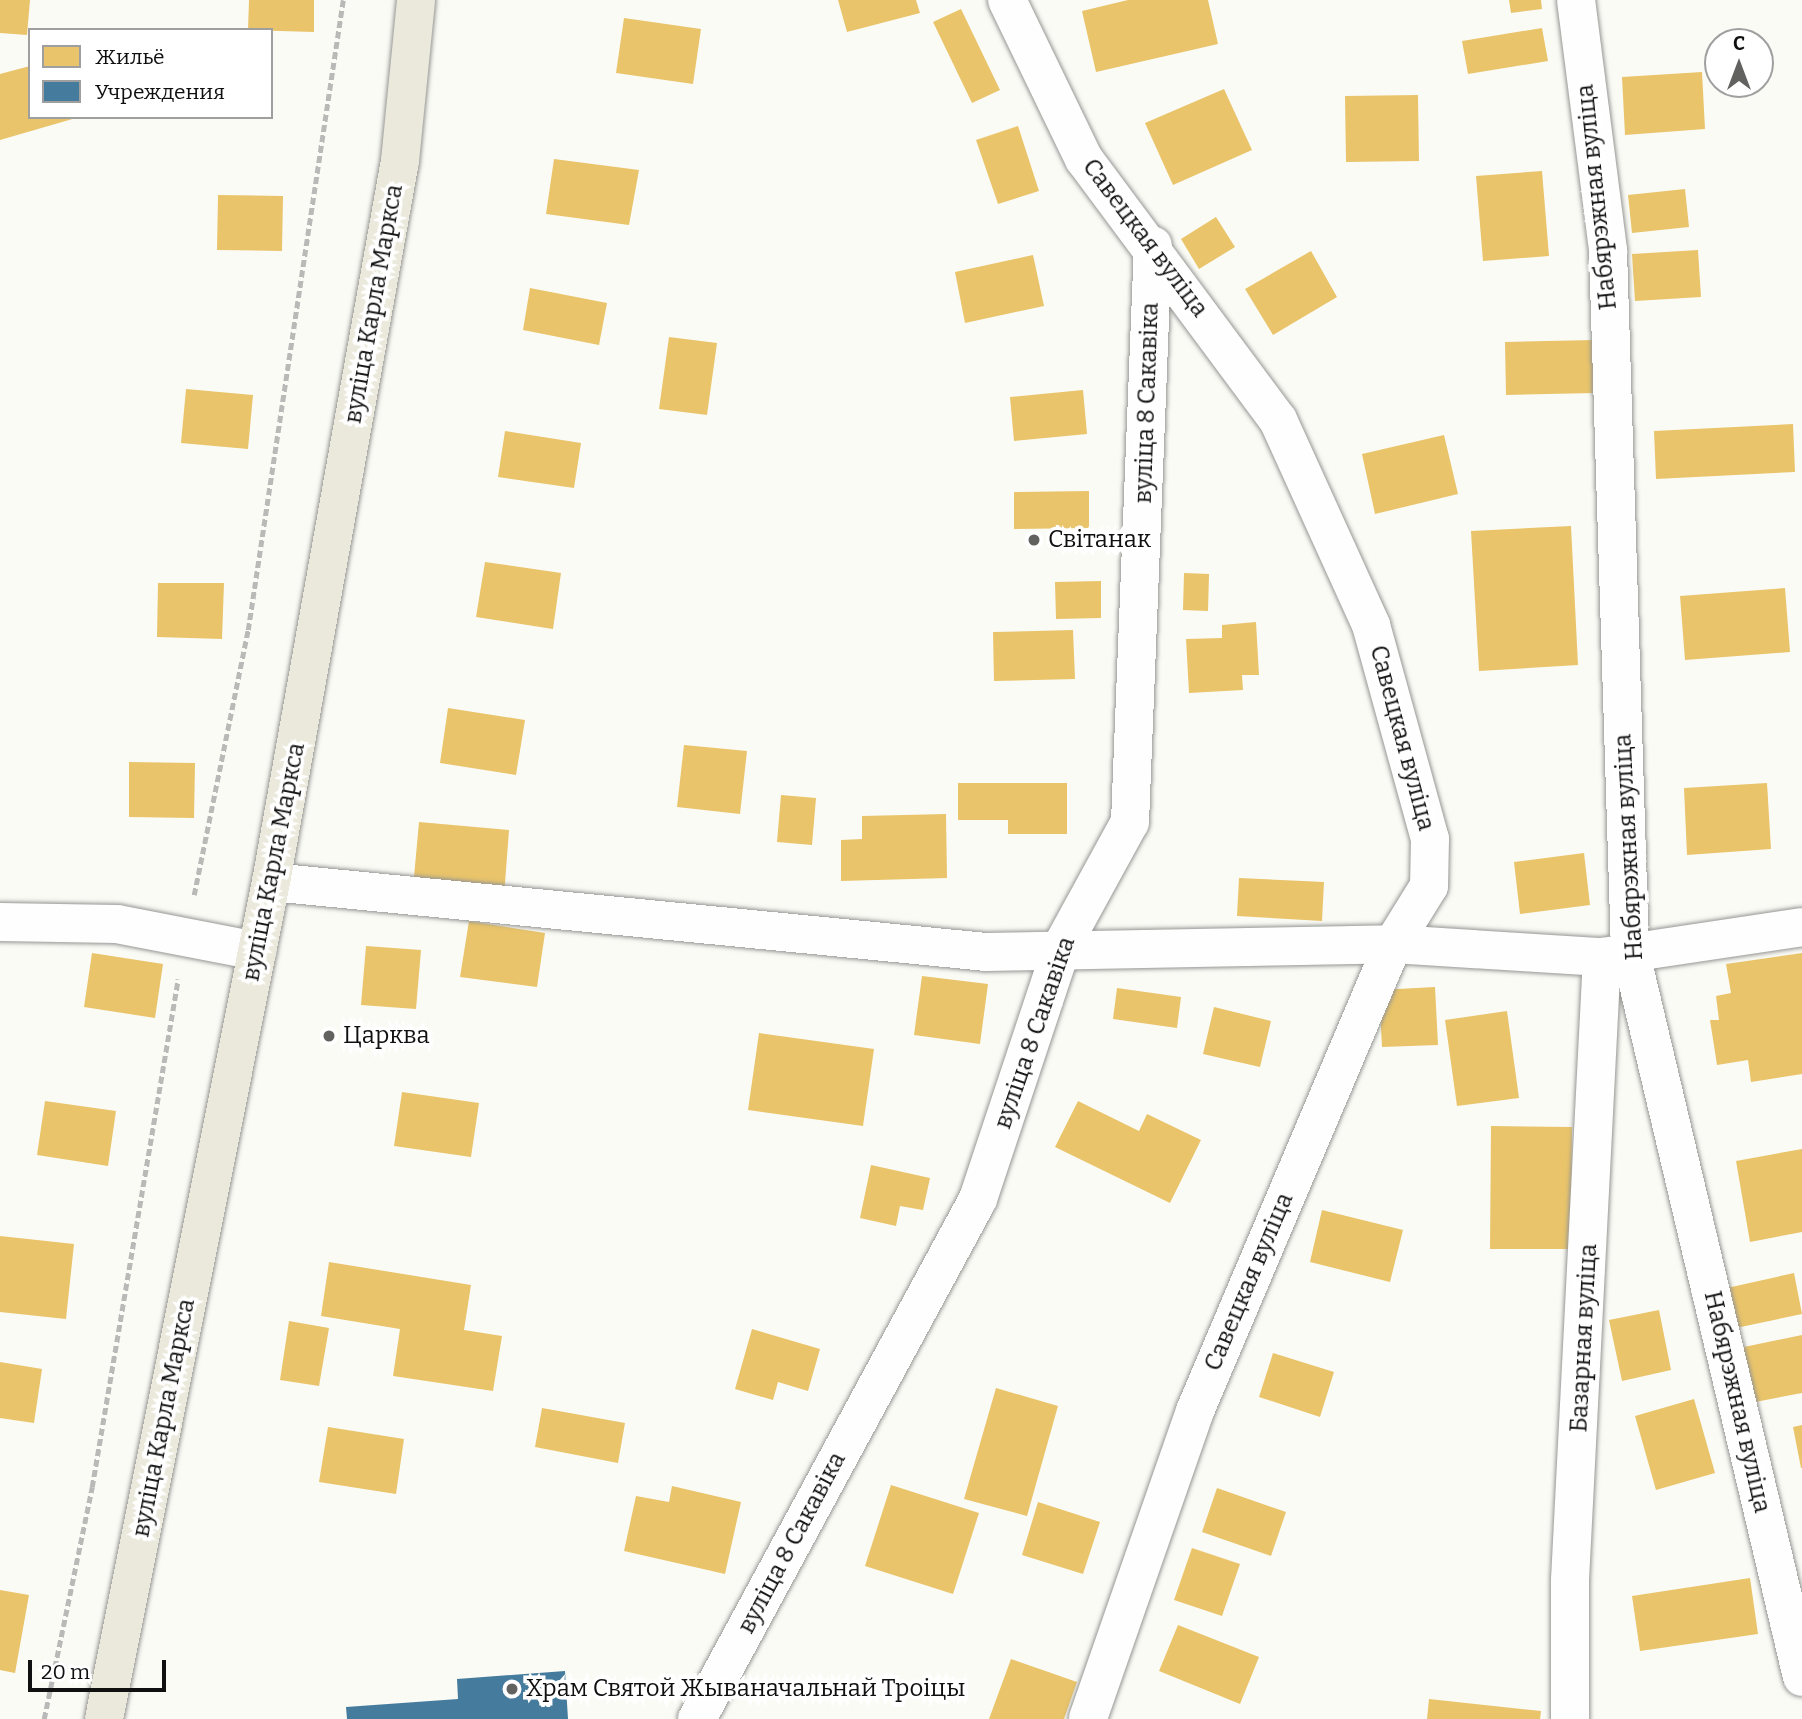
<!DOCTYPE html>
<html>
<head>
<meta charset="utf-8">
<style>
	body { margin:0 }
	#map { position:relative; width:1802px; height:1719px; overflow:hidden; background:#fbfbf6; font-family:Bitter,serif }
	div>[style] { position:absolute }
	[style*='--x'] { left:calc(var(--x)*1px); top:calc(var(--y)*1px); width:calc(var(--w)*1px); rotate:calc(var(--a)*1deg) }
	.homes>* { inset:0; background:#e9c46a }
	.public>* { inset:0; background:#457b9d }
	.path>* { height:4.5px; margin-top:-2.25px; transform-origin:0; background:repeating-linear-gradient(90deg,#b9b9b8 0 7px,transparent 0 10.5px) }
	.roads { filter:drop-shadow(0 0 2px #969694) drop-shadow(0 0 2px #969694) }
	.minor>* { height:38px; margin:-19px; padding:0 19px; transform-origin:19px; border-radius:19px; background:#fefefe }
	.major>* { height:38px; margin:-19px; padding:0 19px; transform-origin:19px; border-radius:19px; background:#ebe9dc }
	.dots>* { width:19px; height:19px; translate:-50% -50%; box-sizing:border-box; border:4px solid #fff; border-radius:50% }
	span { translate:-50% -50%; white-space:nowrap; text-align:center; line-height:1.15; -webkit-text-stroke:7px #fff; paint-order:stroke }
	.street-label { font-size:24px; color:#101010 }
	.poi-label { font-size:24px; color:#101010 }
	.left { translate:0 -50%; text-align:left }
	.legend { position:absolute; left:28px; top:28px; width:245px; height:91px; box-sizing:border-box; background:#fff; border:2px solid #9f9f9f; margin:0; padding:9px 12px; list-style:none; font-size:21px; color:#101010 }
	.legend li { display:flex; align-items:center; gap:14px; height:35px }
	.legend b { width:35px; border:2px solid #9f9f9f }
	.north { position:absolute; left:1704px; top:28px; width:70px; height:70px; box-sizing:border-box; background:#fff; border:2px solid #9f9f9f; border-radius:50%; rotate:0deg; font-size:19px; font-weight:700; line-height:28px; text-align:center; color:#101010 }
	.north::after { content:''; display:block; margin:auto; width:24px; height:32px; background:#626260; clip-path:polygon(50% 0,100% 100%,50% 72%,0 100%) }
	.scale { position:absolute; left:28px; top:1660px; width:138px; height:32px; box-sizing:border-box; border:4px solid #101010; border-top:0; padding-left:9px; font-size:21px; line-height:24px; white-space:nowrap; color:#101010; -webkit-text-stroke:5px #fff; paint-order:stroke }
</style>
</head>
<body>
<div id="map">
	<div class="homes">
		<div style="clip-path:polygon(0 0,30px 0,27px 35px,0 33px)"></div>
		<div style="clip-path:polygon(249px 0,314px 0,314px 32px,248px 30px)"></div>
		<div style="clip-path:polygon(838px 0,916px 0,920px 13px,847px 32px)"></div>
		<div style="clip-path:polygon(1128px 0,1208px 0,1218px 44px,1096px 72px,1082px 11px)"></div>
		<div style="clip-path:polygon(1509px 0,1541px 0,1542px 9px,1511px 13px)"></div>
		<div style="clip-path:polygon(961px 9px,1000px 90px,972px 103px,933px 22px)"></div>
		<div style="clip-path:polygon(624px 18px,701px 29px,693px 84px,616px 73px)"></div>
		<div style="clip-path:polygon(1542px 28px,1548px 61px,1468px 74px,1462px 41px)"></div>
		<div style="clip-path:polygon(30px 66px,30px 117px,76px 118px,0 140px,0 74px)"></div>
		<div style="clip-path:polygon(1702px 72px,1705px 129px,1625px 135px,1622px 77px)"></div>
		<div style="clip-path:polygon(1224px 89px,1252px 150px,1173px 185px,1145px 123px)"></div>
		<div style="clip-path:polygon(1418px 95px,1419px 161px,1346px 162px,1345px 96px)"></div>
		<div style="clip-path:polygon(1018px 126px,1039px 191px,998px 204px,976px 140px)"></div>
		<div style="clip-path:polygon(554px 159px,639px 170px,629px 225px,546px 214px)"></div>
		<div style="clip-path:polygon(1542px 171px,1549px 256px,1483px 261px,1476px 176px)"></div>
		<div style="clip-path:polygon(1685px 189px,1689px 227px,1632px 233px,1628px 195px)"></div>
		<div style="clip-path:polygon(218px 195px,283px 196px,282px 251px,217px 250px)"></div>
		<div style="clip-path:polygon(1216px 217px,1235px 247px,1199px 269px,1181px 239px)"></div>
		<div style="clip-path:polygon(1698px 250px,1701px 297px,1635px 301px,1632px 254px)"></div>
		<div style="clip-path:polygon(1311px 251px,1337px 297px,1273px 335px,1245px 289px)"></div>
		<div style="clip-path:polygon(1033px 255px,1044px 306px,965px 323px,955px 272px)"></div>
		<div style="clip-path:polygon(530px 288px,607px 303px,599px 345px,523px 330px)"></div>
		<div style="clip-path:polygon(669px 337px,717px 343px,707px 415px,659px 409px)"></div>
		<div style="clip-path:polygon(1594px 340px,1595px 393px,1506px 395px,1505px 342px)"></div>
		<div style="clip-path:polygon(186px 389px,253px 395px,248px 449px,181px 443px)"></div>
		<div style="clip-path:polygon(1083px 390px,1087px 434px,1014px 441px,1010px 397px)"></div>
		<div style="clip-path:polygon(1793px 424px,1795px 472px,1656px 479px,1654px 431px)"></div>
		<div style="clip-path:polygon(505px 431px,581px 443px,574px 488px,498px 477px)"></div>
		<div style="clip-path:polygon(1444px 435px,1458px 494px,1375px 514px,1362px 454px)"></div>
		<div style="clip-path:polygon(1089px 491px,1089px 528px,1014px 529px,1014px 492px)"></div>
		<div style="clip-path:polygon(1571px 526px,1578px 665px,1479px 671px,1471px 531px)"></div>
		<div style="clip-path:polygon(485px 562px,561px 573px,553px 629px,476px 617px)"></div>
		<div style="clip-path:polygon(1184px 573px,1209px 574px,1208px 611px,1183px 610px)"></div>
		<div style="clip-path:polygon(1101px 581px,1101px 618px,1056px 619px,1055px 582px)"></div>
		<div style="clip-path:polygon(158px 583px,224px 583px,222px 639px,157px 637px)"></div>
		<div style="clip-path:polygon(1785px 588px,1790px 652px,1685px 660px,1680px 596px)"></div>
		<div style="clip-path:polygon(1256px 622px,1259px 675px,1242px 675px,1243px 690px,1189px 693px,1186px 639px,1222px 638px,1222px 625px)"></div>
		<div style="clip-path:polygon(1073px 630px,1075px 679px,994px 681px,993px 632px)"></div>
		<div style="clip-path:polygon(448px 708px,525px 720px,516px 775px,440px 763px)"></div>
		<div style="clip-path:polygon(684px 745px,747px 751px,740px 814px,677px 807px)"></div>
		<div style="clip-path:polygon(129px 762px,195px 763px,194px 818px,129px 817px)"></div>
		<div style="clip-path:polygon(958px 783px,1067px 783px,1067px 834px,1008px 834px,1008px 820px,958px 820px)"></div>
		<div style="clip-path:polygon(1767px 783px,1771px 849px,1687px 855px,1684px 788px)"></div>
		<div style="clip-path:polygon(781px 795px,816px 798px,812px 845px,777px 842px)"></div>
		<div style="clip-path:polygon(946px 814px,947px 878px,841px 881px,841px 840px,862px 839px,862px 816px)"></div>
		<div style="clip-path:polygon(419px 822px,509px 830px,504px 896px,413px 888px)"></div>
		<div style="clip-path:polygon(1584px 853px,1590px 905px,1520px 914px,1514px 862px)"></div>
		<div style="clip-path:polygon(1239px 878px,1324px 882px,1322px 921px,1237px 916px)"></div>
		<div style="clip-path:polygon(469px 921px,545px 933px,537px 987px,460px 977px)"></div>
		<div style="clip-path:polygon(366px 946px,421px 950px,416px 1009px,361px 1005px)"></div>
		<div style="clip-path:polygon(92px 953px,163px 964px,155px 1018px,84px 1007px)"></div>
		<div style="clip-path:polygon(1802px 953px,1802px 1074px,1751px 1082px,1748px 1060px,1717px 1065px,1710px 1020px,1719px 1020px,1716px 996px,1731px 993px,1726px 964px)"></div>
		<div style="clip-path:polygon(922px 976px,988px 984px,980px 1044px,914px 1035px)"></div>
		<div style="clip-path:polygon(1435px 987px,1438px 1045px,1382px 1047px,1379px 990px)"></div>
		<div style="clip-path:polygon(1117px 988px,1181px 997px,1177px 1028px,1113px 1019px)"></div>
		<div style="clip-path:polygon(1214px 1007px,1271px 1021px,1260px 1067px,1203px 1054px)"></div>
		<div style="clip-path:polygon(1507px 1011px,1519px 1098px,1457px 1106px,1445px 1020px)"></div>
		<div style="clip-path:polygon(759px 1033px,874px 1049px,863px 1126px,748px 1110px)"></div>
		<div style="clip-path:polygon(402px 1092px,479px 1103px,471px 1157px,394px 1146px)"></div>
		<div style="clip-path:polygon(45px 1101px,116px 1111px,108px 1166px,37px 1155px)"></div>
		<div style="clip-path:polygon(1078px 1101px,1139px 1131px,1147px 1114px,1201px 1140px,1170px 1203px,1055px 1147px)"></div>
		<div style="clip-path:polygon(1491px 1126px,1572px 1127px,1571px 1249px,1490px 1249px)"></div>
		<div style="clip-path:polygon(1802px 1149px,1802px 1232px,1750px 1242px,1736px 1161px)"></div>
		<div style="clip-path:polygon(871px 1165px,930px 1178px,923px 1210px,900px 1206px,896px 1226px,860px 1218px)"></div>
		<div style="clip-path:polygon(1322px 1210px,1403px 1230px,1390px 1282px,1310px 1262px)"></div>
		<div style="clip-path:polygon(0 1236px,74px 1244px,66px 1319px,0 1312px)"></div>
		<div style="clip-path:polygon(329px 1262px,471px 1285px,464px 1330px,502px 1336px,493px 1391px,393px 1376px,400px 1329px,321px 1316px)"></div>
		<div style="clip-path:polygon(1794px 1273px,1802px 1314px,1736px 1328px,1727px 1288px)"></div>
		<div style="clip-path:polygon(1659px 1310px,1671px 1370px,1622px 1381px,1609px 1320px)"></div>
		<div style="clip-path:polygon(289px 1321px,329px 1328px,319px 1386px,280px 1380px)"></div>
		<div style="clip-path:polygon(752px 1329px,820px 1349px,808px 1391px,778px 1382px,773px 1400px,735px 1389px)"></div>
		<div style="clip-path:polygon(1802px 1335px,1802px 1393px,1750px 1403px,1739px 1348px)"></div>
		<div style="clip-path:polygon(1273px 1353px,1334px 1372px,1320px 1417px,1259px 1397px)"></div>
		<div style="clip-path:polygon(0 1362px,42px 1369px,34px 1423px,0 1418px)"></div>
		<div style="clip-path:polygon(996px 1388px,1058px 1406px,1027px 1516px,964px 1499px)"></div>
		<div style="clip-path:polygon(1694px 1399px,1715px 1473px,1656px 1490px,1635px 1416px)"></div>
		<div style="clip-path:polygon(542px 1408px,625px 1423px,618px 1463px,535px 1447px)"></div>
		<div style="clip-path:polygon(1802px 1425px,1802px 1468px,1801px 1468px,1793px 1427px)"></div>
		<div style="clip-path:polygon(328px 1427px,404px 1439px,396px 1494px,319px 1482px)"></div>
		<div style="clip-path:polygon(891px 1485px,979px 1513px,953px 1594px,865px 1566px)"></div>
		<div style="clip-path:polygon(672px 1486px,741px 1502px,725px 1574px,624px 1551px,636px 1496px,669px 1502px)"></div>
		<div style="clip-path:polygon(1217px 1488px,1286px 1512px,1271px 1556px,1202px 1532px)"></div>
		<div style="clip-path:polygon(1038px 1502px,1100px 1522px,1083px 1574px,1022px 1555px)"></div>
		<div style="clip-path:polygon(1192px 1548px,1240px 1564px,1222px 1616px,1174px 1600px)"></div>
		<div style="clip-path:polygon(1750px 1578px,1758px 1634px,1640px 1651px,1632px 1596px)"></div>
		<div style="clip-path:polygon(0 1590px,29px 1595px,15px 1673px,0 1670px)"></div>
		<div style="clip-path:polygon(1178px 1625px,1259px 1657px,1240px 1704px,1159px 1671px)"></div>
		<div style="clip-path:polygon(1011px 1659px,1077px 1682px,1064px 1719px,989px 1719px)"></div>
		<div style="clip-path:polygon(1429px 1699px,1541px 1711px,1540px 1719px,1427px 1719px)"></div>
	</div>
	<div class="public">
		<div style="clip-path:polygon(565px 1671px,568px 1719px,347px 1719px,346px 1707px,458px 1699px,457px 1679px)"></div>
	</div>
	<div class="path">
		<div style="--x:194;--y:895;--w:270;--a:-78.5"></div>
		<div style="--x:248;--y:630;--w:637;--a:-81.42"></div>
		<div style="--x:44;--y:1719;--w:237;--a:-78.3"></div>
		<div style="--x:92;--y:1487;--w:515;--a:-80.39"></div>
	</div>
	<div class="roads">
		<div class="minor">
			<div style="--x:1007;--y:0;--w:177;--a:64.2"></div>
			<div style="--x:1084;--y:159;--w:325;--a:53.4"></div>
			<div style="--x:1278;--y:420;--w:225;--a:65.6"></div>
			<div style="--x:1371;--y:625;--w:222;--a:74.6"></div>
			<div style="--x:1430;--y:839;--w:47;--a:91.2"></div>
			<div style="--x:1429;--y:886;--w:68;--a:121.8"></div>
			<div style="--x:1393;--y:944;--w:507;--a:112.98"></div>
			<div style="--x:1195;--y:1411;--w:326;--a:109.2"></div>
			<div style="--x:1576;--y:0;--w:253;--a:82.7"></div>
			<div style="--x:1608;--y:251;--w:699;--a:88.2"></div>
			<div style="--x:1630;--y:950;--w:747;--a:76.69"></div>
			<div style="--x:271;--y:882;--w:718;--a:5.59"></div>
			<div style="--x:986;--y:952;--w:407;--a:-1.1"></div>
			<div style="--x:1393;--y:944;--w:209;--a:3.6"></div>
			<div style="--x:1602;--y:957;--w:202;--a:-8.5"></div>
			<div style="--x:0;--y:922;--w:117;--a:1"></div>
			<div style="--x:117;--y:924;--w:143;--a:10.9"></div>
			<div style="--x:697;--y:1719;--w:591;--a:-61.61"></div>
			<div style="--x:978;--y:1199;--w:267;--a:-71.6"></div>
			<div style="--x:1062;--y:946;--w:141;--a:-61.3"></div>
			<div style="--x:1130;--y:822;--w:577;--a:-87.72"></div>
			<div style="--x:1570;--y:1719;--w:139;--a:-90"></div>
			<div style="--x:1570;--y:1580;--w:624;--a:-87.06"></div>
		</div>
		<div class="major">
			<div style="--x:104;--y:1719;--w:853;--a:-78.72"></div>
			<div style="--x:271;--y:882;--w:732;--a:-79.86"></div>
			<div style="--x:400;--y:161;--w:162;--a:-84.3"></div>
		</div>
	</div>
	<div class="dots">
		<div style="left:1034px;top:540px;background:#626260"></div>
		<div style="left:329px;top:1036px;background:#626260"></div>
		<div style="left:512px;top:1689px;background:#626260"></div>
	</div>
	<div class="street-label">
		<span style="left:1597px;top:197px;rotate:-96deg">Набярэжная вуліца</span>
		<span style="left:1145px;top:238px;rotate:53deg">Савецкая вуліца</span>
		<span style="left:374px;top:304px;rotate:-80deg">вуліца Карла Маркса</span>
		<span style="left:1147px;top:403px;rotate:-88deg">вуліца 8 Сакавіка</span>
		<span style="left:1402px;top:738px;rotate:75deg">Савецкая вуліца</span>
		<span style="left:1629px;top:847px;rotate:-93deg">Набярэжная вуліца</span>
		<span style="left:274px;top:862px;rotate:-79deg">вуліца Карла Маркса</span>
		<span style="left:1035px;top:1033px;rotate:-71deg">вуліца 8 Сакавіка</span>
		<span style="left:1249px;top:1282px;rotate:-67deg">Савецкая вуліца</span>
		<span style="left:1584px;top:1338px;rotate:-87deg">Базарная вуліца</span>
		<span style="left:1737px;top:1402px;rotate:77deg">Набярэжная вуліца</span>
		<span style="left:164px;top:1418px;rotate:-79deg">вуліца Карла Маркса</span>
		<span style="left:792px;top:1543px;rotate:-62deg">вуліца 8 Сакавіка</span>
	</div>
	<div class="poi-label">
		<span class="left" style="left:1048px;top:540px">Світанак</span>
		<span class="left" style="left:343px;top:1036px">Царква</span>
		<span class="left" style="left:526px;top:1689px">Храм Святой Жываначальнай Троіцы</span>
	</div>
	<ul class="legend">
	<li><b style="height:19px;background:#e9c46a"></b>Жильё</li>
	<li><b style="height:19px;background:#457b9d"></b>Учреждения</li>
	</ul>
	<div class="north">С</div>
	<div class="scale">20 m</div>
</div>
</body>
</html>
